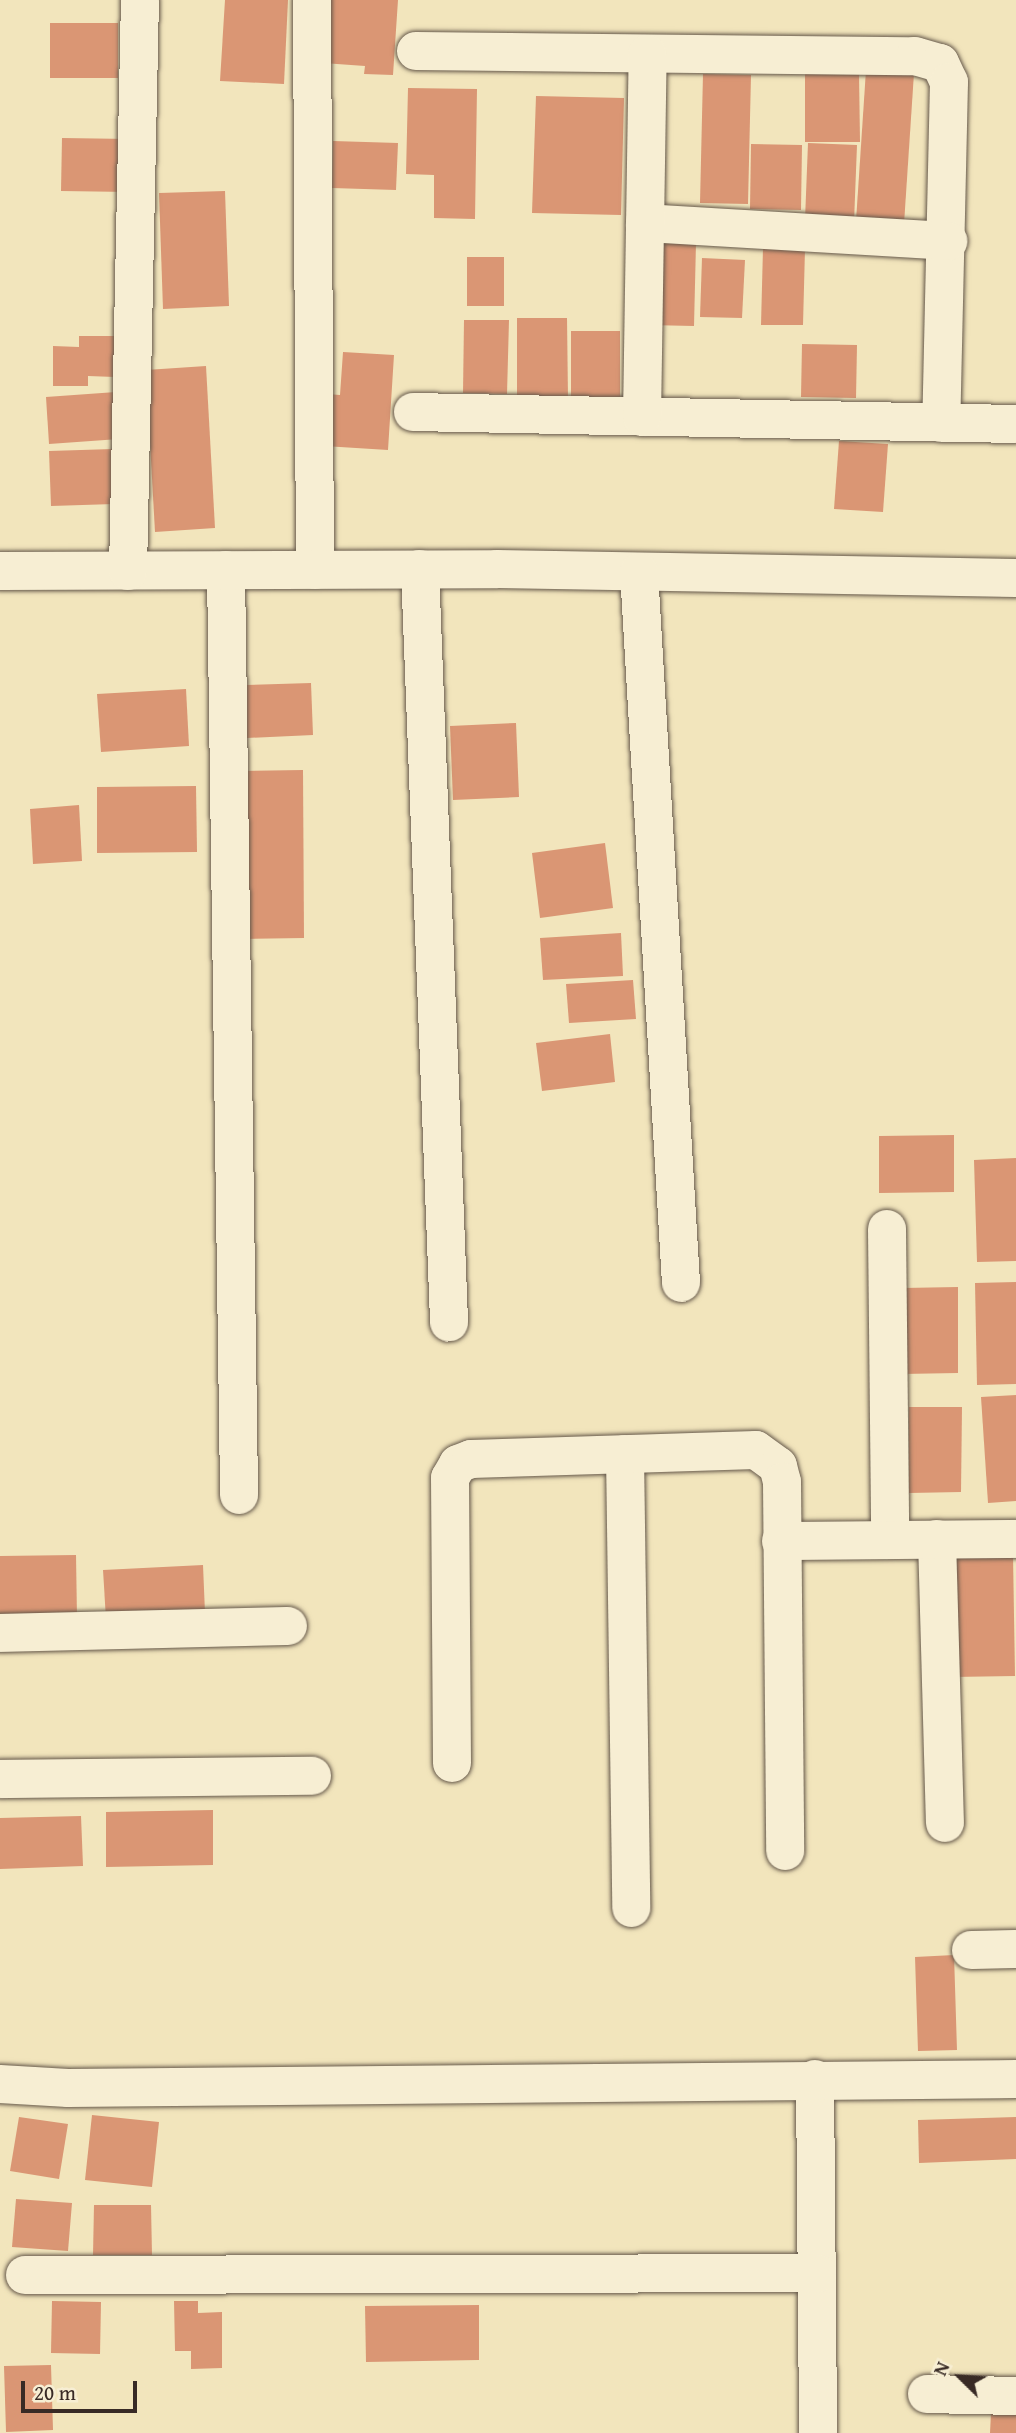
<!DOCTYPE html>
<html>
<head>
<meta charset="utf-8">
<style>
	body { margin:0 }
	#map { position:relative; width:1016px; height:2433px; overflow:hidden; background:#f2e5bc; font-family:"Gentium Book Plus",serif }
	div>[style] { position:absolute }
	[style*='--x'] { left:calc(var(--x)*1px); top:calc(var(--y)*1px); width:calc(var(--w)*1px); rotate:calc(var(--a)*1deg) }
	.building>* { inset:0; background:#da9674 }
	.roads { filter:drop-shadow(0 0 2px #66594b) drop-shadow(0 0 2px #66594b) }
	.minor>* { height:38px; margin:-19px; padding:0 19px; transform-origin:19px; border-radius:19px; background:#f7eed3 }
	span { translate:-50% -50%; white-space:nowrap; text-align:center; line-height:1.15; -webkit-text-stroke:5px #f7eed3; paint-order:stroke }
	.north { position:absolute; left:925px; top:2342px; width:70px; height:70px; -webkit-text-stroke:5px #f7eed3; paint-order:stroke; rotate:294deg; font-size:19px; font-weight:700; line-height:28px; text-align:center; color:#382a25 }
	.north::after { content:''; display:block; margin:auto; width:24px; height:32px; background:#382a25; clip-path:polygon(50% 0,100% 100%,50% 72%,0 100%) }
	.scale { position:absolute; left:21px; top:2381px; width:116px; height:32px; box-sizing:border-box; border:4px solid #382a25; border-top:0; padding-left:9px; font-size:21px; line-height:24px; white-space:nowrap; color:#382a25; -webkit-text-stroke:5px #f7eed3; paint-order:stroke }
</style>
</head>
<body>
<div id="map">
	<div class="building">
		<div style="clip-path:polygon(225px 0,288px 0,284px 84px,220px 81px)"></div>
		<div style="clip-path:polygon(327px 0,398px 0,393px 75px,364px 74px,365px 66px,323px 63px)"></div>
		<div style="clip-path:polygon(50px 23px,118px 23px,118px 78px,50px 78px)"></div>
		<div style="clip-path:polygon(866px 70px,914px 73px,904px 224px,856px 221px)"></div>
		<div style="clip-path:polygon(859px 73px,860px 142px,805px 142px,805px 74px)"></div>
		<div style="clip-path:polygon(703px 74px,751px 75px,748px 204px,700px 203px)"></div>
		<div style="clip-path:polygon(408px 88px,477px 89px,475px 219px,434px 218px,434px 175px,406px 174px)"></div>
		<div style="clip-path:polygon(536px 96px,624px 98px,621px 215px,532px 213px)"></div>
		<div style="clip-path:polygon(62px 138px,130px 139px,129px 192px,61px 191px)"></div>
		<div style="clip-path:polygon(333px 141px,398px 143px,396px 190px,332px 188px)"></div>
		<div style="clip-path:polygon(808px 143px,857px 145px,854px 222px,805px 220px)"></div>
		<div style="clip-path:polygon(751px 144px,802px 145px,801px 210px,750px 209px)"></div>
		<div style="clip-path:polygon(225px 191px,229px 306px,163px 309px,159px 193px)"></div>
		<div style="clip-path:polygon(650px 242px,696px 243px,694px 326px,648px 325px)"></div>
		<div style="clip-path:polygon(763px 248px,805px 249px,803px 325px,761px 325px)"></div>
		<div style="clip-path:polygon(467px 257px,504px 257px,504px 306px,467px 306px)"></div>
		<div style="clip-path:polygon(702px 258px,745px 260px,742px 318px,700px 317px)"></div>
		<div style="clip-path:polygon(517px 318px,567px 318px,568px 399px,517px 400px)"></div>
		<div style="clip-path:polygon(464px 320px,509px 320px,507px 394px,463px 393px)"></div>
		<div style="clip-path:polygon(571px 331px,620px 331px,620px 400px,571px 399px)"></div>
		<div style="clip-path:polygon(79px 336px,115px 336px,115px 377px,88px 376px,88px 386px,53px 386px,53px 346px,79px 347px)"></div>
		<div style="clip-path:polygon(802px 344px,857px 345px,856px 398px,801px 397px)"></div>
		<div style="clip-path:polygon(343px 352px,394px 355px,388px 450px,324px 446px,327px 394px,340px 395px)"></div>
		<div style="clip-path:polygon(206px 366px,215px 528px,155px 532px,146px 370px)"></div>
		<div style="clip-path:polygon(116px 392px,119px 439px,49px 444px,46px 397px)"></div>
		<div style="clip-path:polygon(839px 441px,888px 444px,883px 512px,834px 509px)"></div>
		<div style="clip-path:polygon(113px 449px,114px 504px,51px 506px,49px 451px)"></div>
		<div style="clip-path:polygon(311px 683px,313px 735px,247px 738px,245px 685px)"></div>
		<div style="clip-path:polygon(186px 689px,189px 746px,101px 752px,97px 694px)"></div>
		<div style="clip-path:polygon(516px 723px,519px 797px,453px 800px,450px 726px)"></div>
		<div style="clip-path:polygon(303px 770px,304px 938px,242px 939px,240px 771px)"></div>
		<div style="clip-path:polygon(196px 786px,197px 852px,97px 853px,97px 787px)"></div>
		<div style="clip-path:polygon(79px 805px,82px 861px,33px 864px,30px 809px)"></div>
		<div style="clip-path:polygon(605px 843px,613px 908px,540px 918px,532px 853px)"></div>
		<div style="clip-path:polygon(621px 933px,623px 976px,543px 980px,540px 938px)"></div>
		<div style="clip-path:polygon(633px 980px,636px 1019px,569px 1023px,566px 984px)"></div>
		<div style="clip-path:polygon(610px 1034px,615px 1082px,542px 1091px,536px 1043px)"></div>
		<div style="clip-path:polygon(954px 1135px,954px 1192px,879px 1193px,879px 1136px)"></div>
		<div style="clip-path:polygon(1016px 1158px,1016px 1261px,977px 1262px,974px 1160px)"></div>
		<div style="clip-path:polygon(1016px 1282px,1016px 1384px,977px 1385px,975px 1283px)"></div>
		<div style="clip-path:polygon(958px 1287px,958px 1373px,902px 1374px,903px 1288px)"></div>
		<div style="clip-path:polygon(1016px 1395px,1016px 1501px,988px 1503px,981px 1397px)"></div>
		<div style="clip-path:polygon(909px 1407px,962px 1407px,961px 1492px,909px 1493px)"></div>
		<div style="clip-path:polygon(76px 1555px,77px 1619px,0 1619px,0 1556px)"></div>
		<div style="clip-path:polygon(1013px 1555px,1015px 1676px,952px 1677px,949px 1557px)"></div>
		<div style="clip-path:polygon(203px 1565px,205px 1613px,106px 1619px,103px 1570px)"></div>
		<div style="clip-path:polygon(213px 1810px,213px 1865px,106px 1867px,106px 1812px)"></div>
		<div style="clip-path:polygon(81px 1816px,83px 1866px,0 1869px,0 1818px)"></div>
		<div style="clip-path:polygon(954px 1955px,957px 2050px,918px 2051px,915px 1957px)"></div>
		<div style="clip-path:polygon(92px 2115px,159px 2122px,152px 2187px,85px 2180px)"></div>
		<div style="clip-path:polygon(19px 2117px,68px 2124px,59px 2179px,10px 2171px)"></div>
		<div style="clip-path:polygon(1016px 2117px,1016px 2159px,919px 2163px,918px 2120px)"></div>
		<div style="clip-path:polygon(16px 2199px,72px 2203px,68px 2251px,12px 2247px)"></div>
		<div style="clip-path:polygon(94px 2205px,151px 2205px,152px 2255px,93px 2255px)"></div>
		<div style="clip-path:polygon(52px 2301px,101px 2302px,100px 2354px,51px 2353px)"></div>
		<div style="clip-path:polygon(174px 2301px,198px 2301px,198px 2313px,222px 2312px,222px 2368px,191px 2369px,191px 2351px,175px 2351px)"></div>
		<div style="clip-path:polygon(479px 2305px,479px 2360px,366px 2362px,365px 2306px)"></div>
		<div style="clip-path:polygon(51px 2365px,53px 2430px,6px 2432px,4px 2366px)"></div>
		<div style="clip-path:polygon(991px 2413px,1016px 2413px,1016px 2433px,990px 2433px)"></div>
	</div>
	<div class="roads">
		<div class="minor">
			<div style="--x:312;--y:0;--w:570;--a:89.7"></div>
			<div style="--x:416;--y:51;--w:499;--a:0.6"></div>
			<div style="--x:915;--y:56;--w:26;--a:16"></div>
			<div style="--x:940;--y:63;--w:21;--a:65"></div>
			<div style="--x:949;--y:82;--w:341;--a:91.3"></div>
			<div style="--x:645;--y:223;--w:304;--a:3.4"></div>
			<div style="--x:413;--y:412;--w:603;--a:1.14"></div>
			<div style="--x:642;--y:417;--w:363;--a:-89.1"></div>
			<div style="--x:420;--y:569;--w:754;--a:87.79"></div>
			<div style="--x:226;--y:570;--w:925;--a:89.19"></div>
			<div style="--x:0;--y:571;--w:497;--a:-0.2"></div>
			<div style="--x:497;--y:569;--w:519;--a:0.99"></div>
			<div style="--x:128;--y:571;--w:571;--a:-88.8"></div>
			<div style="--x:639;--y:572;--w:712;--a:86.62"></div>
			<div style="--x:887;--y:1229;--w:311;--a:89.4"></div>
			<div style="--x:625;--y:1454;--w:454;--a:89.2"></div>
			<div style="--x:937;--y:1539;--w:284;--a:88.4"></div>
			<div style="--x:781;--y:1541;--w:235;--a:-0.5"></div>
			<div style="--x:0;--y:1633;--w:288;--a:-1.4"></div>
			<div style="--x:452;--y:1763;--w:285;--a:-90.4"></div>
			<div style="--x:450;--y:1478;--w:16;--a:-60"></div>
			<div style="--x:458;--y:1464;--w:14;--a:-21"></div>
			<div style="--x:471;--y:1459;--w:285;--a:-1.8"></div>
			<div style="--x:756;--y:1450;--w:27;--a:36"></div>
			<div style="--x:778;--y:1466;--w:16;--a:76"></div>
			<div style="--x:782;--y:1482;--w:369;--a:89.5"></div>
			<div style="--x:0;--y:1779;--w:312;--a:-0.6"></div>
			<div style="--x:971;--y:1950;--w:45;--a:-1.3"></div>
			<div style="--x:815;--y:2079;--w:354;--a:89.5"></div>
			<div style="--x:0;--y:2084;--w:68;--a:3.4"></div>
			<div style="--x:68;--y:2088;--w:948;--a:-0.54"></div>
			<div style="--x:25;--y:2275;--w:792;--a:-0.14"></div>
			<div style="--x:927;--y:2394;--w:89;--a:1.3"></div>
		</div>
	</div>
	<div class="north">N</div>
	<div class="scale">20 m</div>
</div>
</body>
</html>
